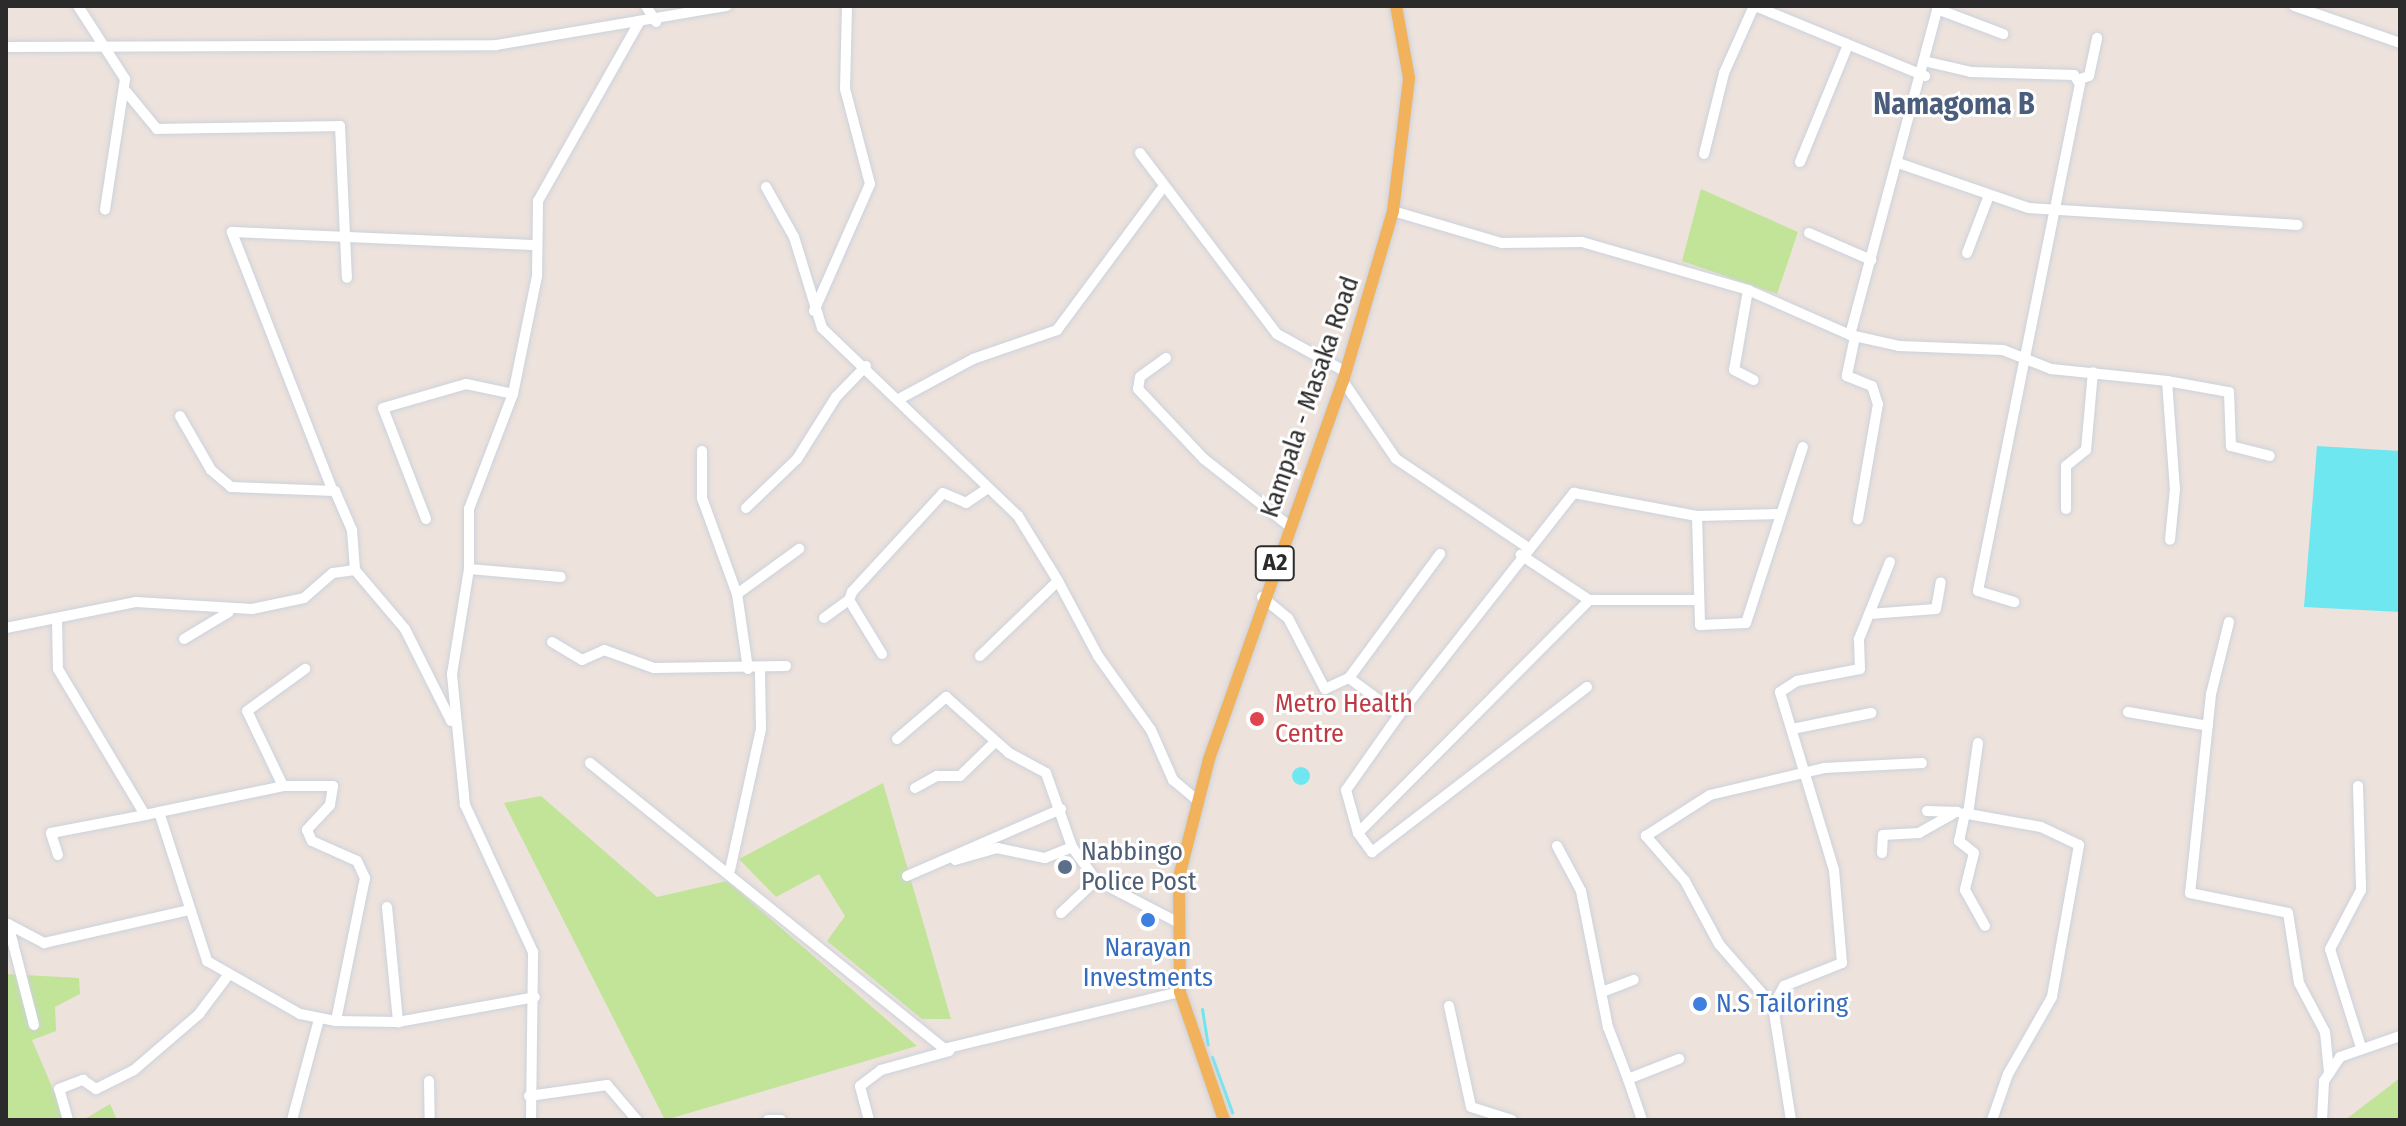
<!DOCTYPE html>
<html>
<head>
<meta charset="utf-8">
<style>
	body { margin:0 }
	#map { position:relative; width:2406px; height:1126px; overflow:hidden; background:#ede2dc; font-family:"Fira Sans Condensed",sans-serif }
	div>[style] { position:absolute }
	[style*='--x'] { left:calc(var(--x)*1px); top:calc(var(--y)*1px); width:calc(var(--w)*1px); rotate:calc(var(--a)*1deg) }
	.green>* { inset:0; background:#c1e498 }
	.water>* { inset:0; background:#6ee7f0 }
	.round { border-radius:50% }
	.stream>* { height:3px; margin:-1.5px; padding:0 1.5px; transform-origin:1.5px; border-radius:1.5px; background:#6ee7f0 }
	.roads { filter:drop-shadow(0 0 2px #cbd2dc) drop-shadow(0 0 2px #cbd2dc) }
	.minor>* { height:10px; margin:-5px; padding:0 5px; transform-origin:5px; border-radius:5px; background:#fff }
	.major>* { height:12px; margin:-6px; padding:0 6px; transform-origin:6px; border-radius:6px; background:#f2b25c }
	.dots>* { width:22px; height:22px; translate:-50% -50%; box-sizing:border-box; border:4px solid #fff; border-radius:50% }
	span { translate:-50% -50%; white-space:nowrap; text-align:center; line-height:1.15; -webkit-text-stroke:6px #fff; paint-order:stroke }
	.shield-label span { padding:2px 6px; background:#fff; border:2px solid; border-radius:6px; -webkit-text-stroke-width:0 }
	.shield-label { font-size:24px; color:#2b2b2b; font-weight:700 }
	.street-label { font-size:26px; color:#2b2b2b }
	.health-label { font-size:26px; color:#be3a42 }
	.left { translate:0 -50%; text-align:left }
	.service-label { font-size:26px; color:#4e5e75 }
	.shop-label { font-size:26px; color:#366cbe }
	.quarter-label { font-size:30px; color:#4a5d7c; font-weight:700 }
	.frame { position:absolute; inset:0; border:8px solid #2b2b2b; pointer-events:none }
</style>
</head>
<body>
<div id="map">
	<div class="green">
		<div style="clip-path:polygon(1701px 189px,1798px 232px,1777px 294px,1682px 261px)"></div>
		<div style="clip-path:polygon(883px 783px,951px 1019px,922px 1019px,827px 941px,845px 916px,819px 874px,776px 897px,739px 859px)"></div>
		<div style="clip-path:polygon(541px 796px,657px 897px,727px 881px,917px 1046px,665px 1120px,504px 803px)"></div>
		<div style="clip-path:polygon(6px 974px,79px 978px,80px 994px,55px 1007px,56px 1031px,32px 1040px,66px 1120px,6px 1120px)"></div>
		<div style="clip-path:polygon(2400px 1078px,2400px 1120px,2345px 1120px)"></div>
		<div style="clip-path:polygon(110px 1104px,117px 1120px,83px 1120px)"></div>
	</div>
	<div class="water">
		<div style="clip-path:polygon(2317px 446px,2400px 451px,2400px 612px,2304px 607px)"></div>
		<div class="round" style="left:1292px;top:767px;width:18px;height:18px"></div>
	</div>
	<div class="stream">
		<div style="--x:1202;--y:1009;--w:36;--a:81"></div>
		<div style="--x:1212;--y:1057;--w:59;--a:70"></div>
	</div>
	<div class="roads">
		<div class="minor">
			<div style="--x:78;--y:6;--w:87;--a:57.2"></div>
			<div style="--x:125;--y:79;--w:132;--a:98.7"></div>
			<div style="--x:646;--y:6;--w:19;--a:58"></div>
			<div style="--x:1755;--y:6;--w:184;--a:22.4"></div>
			<div style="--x:2294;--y:6;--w:112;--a:19.2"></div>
			<div style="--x:1937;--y:9;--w:71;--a:20.7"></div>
			<div style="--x:6;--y:47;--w:490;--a:-0.2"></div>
			<div style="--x:496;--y:45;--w:234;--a:-9.6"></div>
			<div style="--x:1928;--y:62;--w:44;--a:13.1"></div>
			<div style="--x:1971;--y:72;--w:103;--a:1.7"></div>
			<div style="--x:2074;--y:75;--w:11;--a:56"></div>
			<div style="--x:2080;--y:84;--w:517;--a:101.38"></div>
			<div style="--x:1978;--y:591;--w:38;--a:17"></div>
			<div style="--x:2080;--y:79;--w:9;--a:-18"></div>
			<div style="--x:2089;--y:76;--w:39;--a:-78"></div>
			<div style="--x:124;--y:89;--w:52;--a:50.5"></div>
			<div style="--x:157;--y:129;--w:183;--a:-0.9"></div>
			<div style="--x:340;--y:126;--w:152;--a:87.4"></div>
			<div style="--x:1140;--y:153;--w:227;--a:52.9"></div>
			<div style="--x:1277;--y:334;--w:79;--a:28.8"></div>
			<div style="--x:1704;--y:154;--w:83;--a:-76.1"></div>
			<div style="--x:1724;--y:73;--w:73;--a:-65.9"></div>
			<div style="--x:1800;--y:162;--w:126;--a:-67.7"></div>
			<div style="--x:1901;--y:164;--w:135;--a:19"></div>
			<div style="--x:2029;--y:208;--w:269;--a:3.6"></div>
			<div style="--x:766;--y:187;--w:57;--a:60.8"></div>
			<div style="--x:794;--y:237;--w:95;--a:72.9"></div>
			<div style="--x:822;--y:328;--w:272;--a:43.8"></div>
			<div style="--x:1018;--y:516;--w:76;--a:58.4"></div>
			<div style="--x:1393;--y:211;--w:114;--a:16.4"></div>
			<div style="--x:1502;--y:243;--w:80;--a:-0.7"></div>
			<div style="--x:1582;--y:242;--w:173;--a:16.1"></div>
			<div style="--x:1748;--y:290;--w:111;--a:23.8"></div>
			<div style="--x:1850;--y:335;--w:50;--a:12.7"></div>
			<div style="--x:1899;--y:346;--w:104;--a:2.2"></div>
			<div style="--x:2003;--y:350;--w:52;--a:21.6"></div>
			<div style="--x:2051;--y:369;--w:117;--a:5.9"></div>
			<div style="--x:2167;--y:381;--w:108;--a:85.8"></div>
			<div style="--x:2175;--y:489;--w:51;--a:95.6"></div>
			<div style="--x:1809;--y:233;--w:68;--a:23.5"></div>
			<div style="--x:1967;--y:253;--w:59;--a:-69.1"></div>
			<div style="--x:1748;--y:290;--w:81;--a:99.9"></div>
			<div style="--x:1734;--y:370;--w:22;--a:27"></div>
			<div style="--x:814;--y:311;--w:139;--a:-66.2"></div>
			<div style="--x:870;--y:184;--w:98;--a:-104.7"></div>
			<div style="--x:845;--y:89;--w:83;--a:-88.6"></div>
			<div style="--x:1850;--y:335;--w:341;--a:-75"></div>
			<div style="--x:1855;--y:337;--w:40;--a:102"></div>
			<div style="--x:1847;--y:376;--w:27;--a:22"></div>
			<div style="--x:1872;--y:386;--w:19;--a:72"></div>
			<div style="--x:1878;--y:404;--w:117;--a:99.9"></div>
			<div style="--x:1166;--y:358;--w:32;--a:144"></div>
			<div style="--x:1140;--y:377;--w:12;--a:99"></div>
			<div style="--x:1138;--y:389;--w:96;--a:46.7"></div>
			<div style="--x:1204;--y:459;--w:107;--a:38.2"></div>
			<div style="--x:1343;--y:381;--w:94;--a:55.8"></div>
			<div style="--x:1396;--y:459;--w:158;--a:33.9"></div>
			<div style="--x:2167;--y:381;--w:63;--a:10.1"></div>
			<div style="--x:2229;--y:392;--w:54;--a:87.9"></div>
			<div style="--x:2231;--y:446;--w:40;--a:14.4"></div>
			<div style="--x:899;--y:399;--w:84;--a:-28.4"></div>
			<div style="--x:973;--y:359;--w:89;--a:-19"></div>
			<div style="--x:1057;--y:330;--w:174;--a:-53.4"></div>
			<div style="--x:180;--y:416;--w:62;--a:60.1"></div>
			<div style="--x:211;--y:470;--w:26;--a:40"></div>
			<div style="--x:231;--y:487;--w:104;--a:2.2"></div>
			<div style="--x:335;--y:491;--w:43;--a:66.4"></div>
			<div style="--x:352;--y:530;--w:40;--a:85.7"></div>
			<div style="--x:355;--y:570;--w:77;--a:49.7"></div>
			<div style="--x:405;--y:629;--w:103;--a:63.4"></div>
			<div style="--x:702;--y:451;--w:47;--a:90"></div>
			<div style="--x:702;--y:498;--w:102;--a:70"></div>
			<div style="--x:332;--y:489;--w:276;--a:-111.3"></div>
			<div style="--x:232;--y:232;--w:301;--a:2.5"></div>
			<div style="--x:746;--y:508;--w:71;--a:-43.9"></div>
			<div style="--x:797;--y:459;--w:73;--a:-57.8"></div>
			<div style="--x:836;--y:397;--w:43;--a:-45.9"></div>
			<div style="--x:2066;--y:509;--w:43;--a:-90"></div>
			<div style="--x:2066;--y:466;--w:26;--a:-39"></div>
			<div style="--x:2086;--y:450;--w:78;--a:-84.9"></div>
			<div style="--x:1697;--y:516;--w:109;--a:88.4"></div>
			<div style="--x:1700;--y:625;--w:46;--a:-2.5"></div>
			<div style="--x:1746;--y:623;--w:185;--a:-72.1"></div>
			<div style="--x:426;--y:519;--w:119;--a:-111.2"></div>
			<div style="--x:383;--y:408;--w:86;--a:-16.1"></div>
			<div style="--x:466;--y:384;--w:48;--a:12"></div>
			<div style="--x:469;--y:569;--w:92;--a:5"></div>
			<div style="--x:1262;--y:597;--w:33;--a:39"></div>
			<div style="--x:1288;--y:618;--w:80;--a:62.5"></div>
			<div style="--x:1325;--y:689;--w:26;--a:-25"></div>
			<div style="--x:1349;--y:678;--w:154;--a:-53.7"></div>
			<div style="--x:1589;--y:600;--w:110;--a:0"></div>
			<div style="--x:1869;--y:614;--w:67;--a:-4.3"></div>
			<div style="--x:1936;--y:609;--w:27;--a:-80"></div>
			<div style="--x:824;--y:618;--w:31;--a:-36"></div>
			<div style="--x:57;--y:619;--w:50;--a:88.9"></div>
			<div style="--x:58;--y:669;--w:170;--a:59.2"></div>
			<div style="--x:145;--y:815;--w:14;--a:-12"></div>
			<div style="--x:159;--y:812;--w:157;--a:72.1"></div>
			<div style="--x:207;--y:961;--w:107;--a:29.7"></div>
			<div style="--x:300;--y:1014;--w:37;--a:11"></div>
			<div style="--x:336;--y:1021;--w:62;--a:0.9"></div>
			<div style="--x:398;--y:1022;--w:139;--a:-10.3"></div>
			<div style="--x:2229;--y:622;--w:74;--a:104"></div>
			<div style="--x:2211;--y:694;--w:200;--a:96"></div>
			<div style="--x:2190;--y:893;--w:100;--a:11.5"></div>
			<div style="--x:2288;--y:913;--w:71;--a:81.1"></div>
			<div style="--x:2299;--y:983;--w:55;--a:62"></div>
			<div style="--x:2325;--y:1032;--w:40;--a:84.3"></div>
			<div style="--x:6;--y:628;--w:133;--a:-11.3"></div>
			<div style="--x:136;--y:602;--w:116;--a:3.5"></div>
			<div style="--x:252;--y:609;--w:53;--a:-11.9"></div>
			<div style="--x:304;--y:598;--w:38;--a:-41"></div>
			<div style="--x:333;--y:573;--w:22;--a:-8"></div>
			<div style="--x:184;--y:639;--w:52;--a:-31"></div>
			<div style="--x:552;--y:642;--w:35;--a:31"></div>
			<div style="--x:582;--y:660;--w:24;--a:-24"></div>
			<div style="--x:604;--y:650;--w:53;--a:19.8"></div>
			<div style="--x:654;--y:668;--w:132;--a:-0.9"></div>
			<div style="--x:882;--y:654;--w:63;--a:-121.4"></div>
			<div style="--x:849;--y:600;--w:9;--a:-69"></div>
			<div style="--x:852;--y:592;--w:134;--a:-47.4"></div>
			<div style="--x:943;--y:493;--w:25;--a:23"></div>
			<div style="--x:966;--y:503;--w:22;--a:-34"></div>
			<div style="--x:980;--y:656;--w:108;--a:-43.9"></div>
			<div style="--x:1058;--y:581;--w:85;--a:61.9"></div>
			<div style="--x:1098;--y:656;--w:91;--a:54.4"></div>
			<div style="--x:1151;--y:730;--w:55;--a:66.3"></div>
			<div style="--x:1173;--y:780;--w:30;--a:40"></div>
			<div style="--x:748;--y:669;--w:76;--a:-98.3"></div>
			<div style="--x:737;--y:594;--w:77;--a:-36"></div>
			<div style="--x:1349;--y:678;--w:62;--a:36.5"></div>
			<div style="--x:1399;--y:715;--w:283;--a:-51.8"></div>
			<div style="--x:1574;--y:493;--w:125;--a:10.6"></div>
			<div style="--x:1697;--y:516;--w:83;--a:-1.4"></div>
			<div style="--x:2128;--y:712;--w:81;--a:9.9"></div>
			<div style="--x:1399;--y:715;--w:92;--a:125.2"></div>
			<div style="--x:1346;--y:790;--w:45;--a:74.4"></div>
			<div style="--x:1358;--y:833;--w:24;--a:54"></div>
			<div style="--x:1372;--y:852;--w:271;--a:-37.5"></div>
			<div style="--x:1792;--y:729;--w:81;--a:-11.4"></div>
			<div style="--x:897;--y:739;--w:65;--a:-40.6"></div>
			<div style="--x:946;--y:697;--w:84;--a:41.6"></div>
			<div style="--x:1009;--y:753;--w:42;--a:28.4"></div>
			<div style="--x:1046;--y:773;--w:78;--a:70.6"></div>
			<div style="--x:1072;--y:847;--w:41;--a:54"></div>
			<div style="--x:1096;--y:880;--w:91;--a:27.4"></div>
			<div style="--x:1978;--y:743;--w:72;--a:98"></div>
			<div style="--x:1968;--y:814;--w:74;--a:10.1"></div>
			<div style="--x:2041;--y:827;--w:42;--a:25.3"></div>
			<div style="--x:2079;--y:845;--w:154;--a:100.1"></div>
			<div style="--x:2052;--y:997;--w:89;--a:119.7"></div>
			<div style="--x:2008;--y:1074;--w:49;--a:109.2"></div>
			<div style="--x:590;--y:763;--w:455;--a:38.9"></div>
			<div style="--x:944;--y:1049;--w:243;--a:-13.6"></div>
			<div style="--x:283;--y:786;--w:83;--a:-115.6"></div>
			<div style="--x:247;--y:711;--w:72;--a:-35.9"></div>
			<div style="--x:2358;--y:786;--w:104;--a:88.3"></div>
			<div style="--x:2361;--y:890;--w:67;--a:117.7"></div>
			<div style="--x:2330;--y:949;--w:100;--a:72.5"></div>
			<div style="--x:915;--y:788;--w:25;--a:-29"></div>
			<div style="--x:937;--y:776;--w:23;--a:0"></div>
			<div style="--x:960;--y:776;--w:49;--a:-44.2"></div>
			<div style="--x:1927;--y:811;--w:31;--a:2"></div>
			<div style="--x:159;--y:812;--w:127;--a:-11.8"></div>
			<div style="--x:283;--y:786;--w:50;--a:0"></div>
			<div style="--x:333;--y:786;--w:19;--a:99"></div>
			<div style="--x:330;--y:805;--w:34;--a:133"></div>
			<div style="--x:307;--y:830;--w:12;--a:66"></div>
			<div style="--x:312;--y:841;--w:49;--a:24"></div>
			<div style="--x:357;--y:861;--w:19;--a:65"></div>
			<div style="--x:365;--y:878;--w:146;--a:101.5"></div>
			<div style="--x:1965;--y:813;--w:29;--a:102"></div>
			<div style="--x:1959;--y:841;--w:19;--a:39"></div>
			<div style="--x:1974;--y:853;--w:38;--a:104"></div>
			<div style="--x:1965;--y:890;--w:41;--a:60.9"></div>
			<div style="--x:1358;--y:833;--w:328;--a:-45.2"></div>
			<div style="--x:1589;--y:600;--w:82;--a:-146.5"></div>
			<div style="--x:1557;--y:846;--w:51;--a:61.9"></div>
			<div style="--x:1581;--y:891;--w:139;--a:78.8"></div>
			<div style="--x:1608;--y:1027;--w:56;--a:69"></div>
			<div style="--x:1882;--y:853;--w:18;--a:-87"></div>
			<div style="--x:1883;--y:835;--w:36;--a:-3"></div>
			<div style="--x:1919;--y:833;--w:43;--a:-29.6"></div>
			<div style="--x:58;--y:855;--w:23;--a:-108"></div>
			<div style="--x:51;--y:833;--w:96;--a:-10.8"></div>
			<div style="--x:955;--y:860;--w:44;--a:-15.9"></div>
			<div style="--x:997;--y:848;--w:49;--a:11.8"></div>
			<div style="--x:1045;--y:858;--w:29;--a:-22"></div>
			<div style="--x:730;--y:870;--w:144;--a:-77.6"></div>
			<div style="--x:761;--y:729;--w:60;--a:-91"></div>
			<div style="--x:907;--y:876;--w:168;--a:-23.5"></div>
			<div style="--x:387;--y:907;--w:116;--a:84.5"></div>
			<div style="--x:1061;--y:913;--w:48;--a:-43.3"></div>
			<div style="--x:1602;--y:992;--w:34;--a:-21"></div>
			<div style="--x:1449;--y:1006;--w:103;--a:77.7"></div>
			<div style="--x:1471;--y:1107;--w:43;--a:17.6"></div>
			<div style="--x:1773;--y:1006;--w:23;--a:-61"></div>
			<div style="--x:1784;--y:986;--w:62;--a:-21.6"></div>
			<div style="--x:1842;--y:963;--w:93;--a:-94.9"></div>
			<div style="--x:1834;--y:870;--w:186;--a:-106.9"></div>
			<div style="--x:1780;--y:692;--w:20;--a:-33"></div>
			<div style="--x:1797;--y:681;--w:64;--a:-10.8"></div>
			<div style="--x:1860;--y:669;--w:30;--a:-92"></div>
			<div style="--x:1859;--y:639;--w:83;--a:-68.1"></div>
			<div style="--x:34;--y:1025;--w:104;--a:-104.4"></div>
			<div style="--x:8;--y:924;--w:41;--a:27.8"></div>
			<div style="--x:44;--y:943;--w:149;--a:-12.8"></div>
			<div style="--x:429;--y:1081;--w:39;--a:89"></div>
			<div style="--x:529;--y:1096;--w:79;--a:-8"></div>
			<div style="--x:607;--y:1085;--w:46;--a:49.4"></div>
			<div style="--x:68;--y:1120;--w:32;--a:-106"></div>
			<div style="--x:59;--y:1089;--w:26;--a:-21"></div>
			<div style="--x:83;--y:1080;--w:16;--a:35"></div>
			<div style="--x:96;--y:1089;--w:42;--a:-26.6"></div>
			<div style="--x:134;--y:1070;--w:86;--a:-40.7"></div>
			<div style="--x:199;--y:1014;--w:50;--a:-53.1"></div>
			<div style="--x:292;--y:1120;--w:105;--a:-75"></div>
			<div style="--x:531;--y:1120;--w:168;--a:-89.3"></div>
			<div style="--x:533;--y:952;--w:162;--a:-114.8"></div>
			<div style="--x:465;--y:805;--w:132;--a:-95.7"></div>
			<div style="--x:452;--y:674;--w:106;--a:-80.8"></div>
			<div style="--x:469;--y:569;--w:60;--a:-90"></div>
			<div style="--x:469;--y:509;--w:123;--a:-69.1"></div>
			<div style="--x:513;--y:394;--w:120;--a:-78.5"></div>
			<div style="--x:537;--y:276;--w:75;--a:-89.2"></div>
			<div style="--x:538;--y:201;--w:207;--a:-60.5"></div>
			<div style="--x:768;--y:1120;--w:13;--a:0"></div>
			<div style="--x:869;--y:1120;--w:35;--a:-105"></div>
			<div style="--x:860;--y:1086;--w:26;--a:-37"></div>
			<div style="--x:881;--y:1070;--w:71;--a:-15.6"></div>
			<div style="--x:1642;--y:1120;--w:43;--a:-108.9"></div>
			<div style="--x:1628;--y:1079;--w:55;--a:-21.4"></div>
			<div style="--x:1791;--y:1120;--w:115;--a:-99"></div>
			<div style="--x:1773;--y:1006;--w:82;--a:-131.1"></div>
			<div style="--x:1719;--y:944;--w:72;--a:-118.4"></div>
			<div style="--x:1685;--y:881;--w:60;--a:-130.9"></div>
			<div style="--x:1646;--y:836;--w:76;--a:-32.6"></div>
			<div style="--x:1710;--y:795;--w:117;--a:-13.3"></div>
			<div style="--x:1824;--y:768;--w:98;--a:-2.9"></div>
			<div style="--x:2322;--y:1120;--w:39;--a:-87"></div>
			<div style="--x:2324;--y:1081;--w:29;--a:-56"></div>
			<div style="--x:2340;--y:1057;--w:64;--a:-19.3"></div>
		</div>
		<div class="major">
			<div style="--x:1224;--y:1120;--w:135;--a:-109"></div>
			<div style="--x:1180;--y:992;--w:115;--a:-90.5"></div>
			<div style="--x:1179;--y:877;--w:122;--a:-75.7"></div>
			<div style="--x:1209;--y:759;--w:401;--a:-70.5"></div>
			<div style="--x:1343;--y:381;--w:177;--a:-73.6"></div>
			<div style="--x:1393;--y:211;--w:134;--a:-83.1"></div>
			<div style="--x:1409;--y:78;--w:73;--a:-100.2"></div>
		</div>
	</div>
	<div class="dots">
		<div style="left:1257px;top:719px;background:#e0444e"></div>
		<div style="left:1065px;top:867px;background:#5c6f8a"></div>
		<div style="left:1148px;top:920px;background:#3f7fe0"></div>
		<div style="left:1700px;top:1004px;background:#3f7fe0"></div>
	</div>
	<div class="shield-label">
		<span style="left:1275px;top:563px">A2</span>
	</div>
	<div class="street-label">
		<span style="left:1310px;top:397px;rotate:-71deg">Kampala - Masaka Road</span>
	</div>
	<div class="health-label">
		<span class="left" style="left:1275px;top:719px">Metro Health<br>Centre</span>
	</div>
	<div class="service-label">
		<span class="left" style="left:1081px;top:867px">Nabbingo<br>Police Post</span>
	</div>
	<div class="shop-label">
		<span style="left:1148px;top:963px">Narayan<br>Investments</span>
		<span class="left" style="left:1716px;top:1004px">N.S Tailoring</span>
	</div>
	<div class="quarter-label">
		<span style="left:1954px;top:104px">Namagoma B</span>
	</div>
	<div class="frame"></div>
</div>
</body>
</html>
